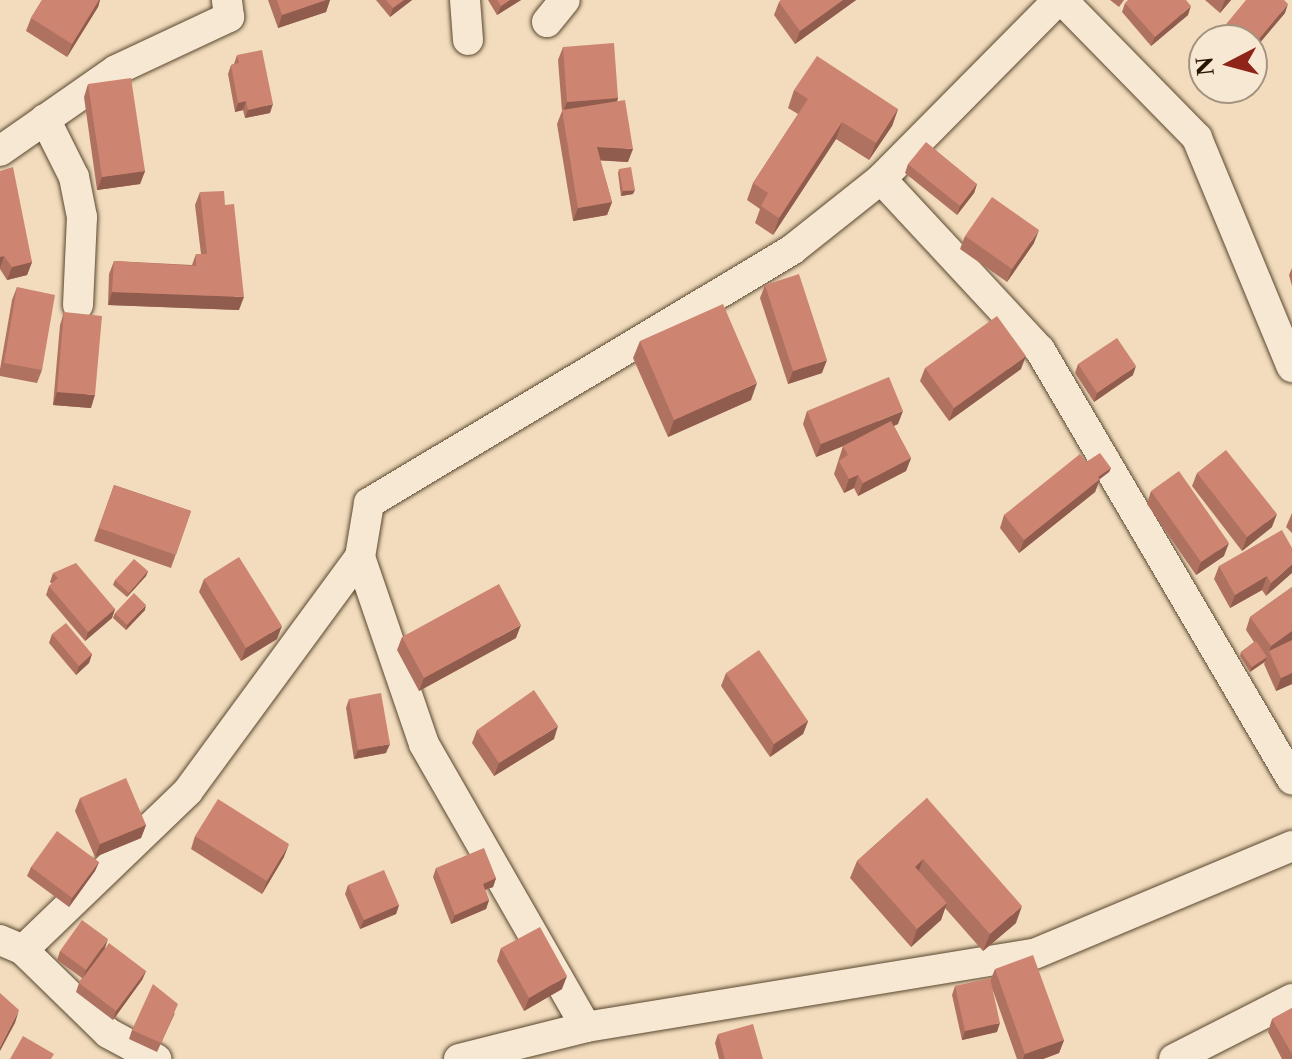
<!DOCTYPE html>
<html>
<head>
<meta charset="utf-8">
<style>
	body { margin:0 }
	#map { position:relative; width:1292px; height:1059px; overflow:hidden; background:#f2dcbd; font-family:"Libre Caslon Text",serif }
	div>[style] { position:absolute }
	[style*='--x'] { left:calc(var(--x)*1px); top:calc(var(--y)*1px); width:calc(var(--w)*1px); rotate:calc(var(--a)*1deg) }
	.roads { filter:drop-shadow(0 0 2px #5a472f) drop-shadow(0 0 2px #5a472f) }
	.minor>* { height:30px; margin:-15px; padding:0 15px; transform-origin:15px; border-radius:15px; background:#f7e8d4 }
	.wall>* { inset:0; background:#b07260 }
	.shaded-wall>* { inset:0; background:#905c4e }
	.building>* { inset:0; background:#cd8470 }
	span { translate:-50% -50%; white-space:nowrap; text-align:center; line-height:1.15; -webkit-text-stroke:6px #f7e8d4; paint-order:stroke }
	.north { position:absolute; left:1188px; top:24px; width:80px; height:80px; box-sizing:border-box; background:#f7e8d4; border:2px solid #a4947f; border-radius:50%; rotate:264deg; font-size:22px; font-weight:700; line-height:32px; text-align:center; color:#271500 }
	.north::after { content:''; display:block; margin:auto; width:28px; height:36px; background:#8f2418; clip-path:polygon(50% 0,100% 100%,50% 72%,0 100%) }
</style>
</head>
<body>
<div id="map">
	<div class="roads">
		<div class="minor">
			<div style="--x:465;--y:0;--w:40;--a:85.7"></div>
			<div style="--x:1062;--y:0;--w:193;--a:45.6"></div>
			<div style="--x:1197;--y:138;--w:248;--a:67.5"></div>
			<div style="--x:547;--y:22;--w:28;--a:-51"></div>
			<div style="--x:45;--y:119;--w:65;--a:63.4"></div>
			<div style="--x:74;--y:177;--w:41;--a:78.7"></div>
			<div style="--x:82;--y:217;--w:88;--a:92.6"></div>
			<div style="--x:0;--y:151;--w:141;--a:-34.9"></div>
			<div style="--x:116;--y:70;--w:125;--a:-25.1"></div>
			<div style="--x:229;--y:17;--w:17;--a:-97"></div>
			<div style="--x:881;--y:179;--w:233;--a:47.1"></div>
			<div style="--x:1040;--y:350;--w:498;--a:59.6"></div>
			<div style="--x:0;--y:940;--w:25;--a:23"></div>
			<div style="--x:23;--y:950;--w:119;--a:44.3"></div>
			<div style="--x:108;--y:1033;--w:55;--a:28.4"></div>
			<div style="--x:23;--y:950;--w:229;--a:-43.9"></div>
			<div style="--x:188;--y:791;--w:290;--a:-53.7"></div>
			<div style="--x:586;--y:1027;--w:326;--a:-119.8"></div>
			<div style="--x:424;--y:744;--w:198;--a:-108.9"></div>
			<div style="--x:360;--y:557;--w:55;--a:-80.5"></div>
			<div style="--x:369;--y:503;--w:494;--a:-30.9"></div>
			<div style="--x:793;--y:249;--w:112;--a:-38.5"></div>
			<div style="--x:881;--y:179;--w:252;--a:-45.3"></div>
			<div style="--x:459;--y:1059;--w:131;--a:-14.1"></div>
			<div style="--x:586;--y:1027;--w:454;--a:-9.3"></div>
			<div style="--x:1034;--y:954;--w:280;--a:-22.7"></div>
			<div style="--x:1174;--y:1059;--w:132;--a:-27"></div>
		</div>
	</div>
	<div class="wall">
		<div style="clip-path:polygon(42px 0,100px 0,98px 7px,67px 57px,26px 31px,31px 18px)"></div>
		<div style="clip-path:polygon(268px 0,330px 0,326px 12px,278px 28px)"></div>
		<div style="clip-path:polygon(376px 0,412px 0,390px 17px)"></div>
		<div style="clip-path:polygon(488px 0,521px 0,497px 15px)"></div>
		<div style="clip-path:polygon(781px 0,856px 0,795px 44px,774px 15px,779px 2px)"></div>
		<div style="clip-path:polygon(1110px 0,1124px 0,1119px 7px)"></div>
		<div style="clip-path:polygon(1205px 0,1231px 0,1220px 13px)"></div>
		<div style="clip-path:polygon(1125px 3px,1188px 15px,1151px 46px,1122px 12px)"></div>
		<div style="clip-path:polygon(1285px 13px,1252px 52px,1252px 40px,1234px 40px,1224px 32px,1227px 23px)"></div>
		<div style="clip-path:polygon(563px 47px,618px 98px,617px 102px,628px 162px,600px 160px,612px 202px,607px 215px,573px 221px,557px 124px,562px 111px,558px 60px)"></div>
		<div style="clip-path:polygon(237px 55px,270px 113px,245px 118px,243px 110px,235px 112px,228px 74px,231px 65px,234px 64px)"></div>
		<div style="clip-path:polygon(88px 84px,145px 171px,140px 184px,97px 190px,84px 97px)"></div>
		<div style="clip-path:polygon(794px 90px,898px 109px,892px 126px,869px 160px,836px 139px,773px 235px,755px 223px,760px 209px,747px 200px,753px 183px,798px 114px,788px 108px)"></div>
		<div style="clip-path:polygon(908px 164px,977px 184px,974px 193px,957px 215px,905px 173px)"></div>
		<div style="clip-path:polygon(619px 169px,633px 194px,621px 196px,618px 173px)"></div>
		<div style="clip-path:polygon(0 171px,32px 262px,27px 275px,7px 280px,0 269px)"></div>
		<div style="clip-path:polygon(200px 192px,239px 310px,108px 305px,109px 274px,114px 261px,192px 265px,196px 254px,201px 254px,195px 205px)"></div>
		<div style="clip-path:polygon(965px 236px,1034px 243px,1007px 282px,960px 249px)"></div>
		<div style="clip-path:polygon(1292px 268px,1292px 286px,1289px 275px)"></div>
		<div style="clip-path:polygon(765px 285px,822px 373px,788px 384px,760px 298px)"></div>
		<div style="clip-path:polygon(17px 287px,42px 370px,37px 383px,0 376px,0 369px,12px 300px)"></div>
		<div style="clip-path:polygon(64px 312px,91px 408px,53px 405px,60px 325px)"></div>
		<div style="clip-path:polygon(640px 341px,751px 400px,668px 437px,633px 358px)"></div>
		<div style="clip-path:polygon(1078px 364px,1133px 375px,1094px 402px,1075px 373px)"></div>
		<div style="clip-path:polygon(925px 368px,1021px 369px,949px 421px,920px 381px)"></div>
		<div style="clip-path:polygon(807px 411px,898px 424px,894px 426px,911px 458px,906px 471px,858px 496px,854px 488px,844px 493px,834px 474px,843px 446px,816px 457px,803px 424px)"></div>
		<div style="clip-path:polygon(1086px 462px,1111px 468px,1109px 472px,1100px 479px,1095px 492px,1019px 553px,1000px 528px,1004px 515px)"></div>
		<div style="clip-path:polygon(1197px 473px,1272px 527px,1242px 551px,1192px 486px)"></div>
		<div style="clip-path:polygon(114px 485px,191px 511px,171px 568px,94px 541px)"></div>
		<div style="clip-path:polygon(1151px 491px,1224px 556px,1196px 575px,1147px 504px)"></div>
		<div style="clip-path:polygon(1292px 513px,1292px 533px,1286px 527px)"></div>
		<div style="clip-path:polygon(1292px 548px,1266px 596px,1262px 590px,1230px 608px,1214px 579px,1219px 566px)"></div>
		<div style="clip-path:polygon(148px 571px,146px 576px,127px 597px,113px 585px,115px 580px)"></div>
		<div style="clip-path:polygon(53px 573px,115px 609px,112px 618px,85px 641px,46px 595px,49px 586px,52px 584px,50px 582px)"></div>
		<div style="clip-path:polygon(204px 579px,277px 639px,241px 661px,199px 592px)"></div>
		<div style="clip-path:polygon(1292px 587px,1292px 684px,1276px 691px,1264px 664px,1265px 662px,1250px 672px,1240px 656px,1241px 652px,1254px 642px,1246px 630px,1250px 617px)"></div>
		<div style="clip-path:polygon(145px 610px,126px 630px,113px 618px,115px 613px)"></div>
		<div style="clip-path:polygon(52px 634px,92px 654px,89px 663px,76px 675px,49px 643px)"></div>
		<div style="clip-path:polygon(402px 637px,516px 638px,419px 691px,397px 650px)"></div>
		<div style="clip-path:polygon(726px 673px,808px 721px,803px 734px,770px 757px,721px 686px)"></div>
		<div style="clip-path:polygon(349px 699px,386px 753px,354px 759px,346px 708px)"></div>
		<div style="clip-path:polygon(477px 730px,554px 739px,494px 776px,472px 743px)"></div>
		<div style="clip-path:polygon(80px 798px,146px 825px,141px 838px,95px 857px,75px 811px)"></div>
		<div style="clip-path:polygon(927px 798px,1016px 923px,983px 951px,945px 908px,941px 920px,911px 947px,850px 878px,857px 861px)"></div>
		<div style="clip-path:polygon(195px 836px,284px 857px,262px 894px,191px 849px)"></div>
		<div style="clip-path:polygon(99px 862px,95px 871px,69px 907px,27px 876px,31px 867px)"></div>
		<div style="clip-path:polygon(436px 868px,496px 878px,493px 887px,485px 890px,489px 900px,486px 909px,451px 924px,433px 877px)"></div>
		<div style="clip-path:polygon(348px 885px,399px 905px,396px 914px,360px 929px,345px 894px)"></div>
		<div style="clip-path:polygon(105px 948px,146px 971px,142px 980px,113px 1020px,76px 992px,79px 983px,82px 978px,57px 960px,60px 951px)"></div>
		<div style="clip-path:polygon(501px 948px,562px 989px,524px 1011px,497px 961px)"></div>
		<div style="clip-path:polygon(995px 969px,1064px 1040px,1059px 1053px,1043px 1059px,1017px 1059px,992px 988px,997px 1032px,962px 1040px,952px 995px,955px 986px,990px 981px)"></div>
		<div style="clip-path:polygon(1292px 1008px,1292px 1059px,1282px 1059px,1268px 1032px,1272px 1019px)"></div>
		<div style="clip-path:polygon(175px 1013px,157px 1052px,129px 1039px,132px 1030px)"></div>
		<div style="clip-path:polygon(718px 1034px,763px 1059px,719px 1059px,715px 1043px)"></div>
	</div>
	<div class="shaded-wall">
		<div style="clip-path:polygon(99px 0,100px 0,98px 7px,67px 57px,72px 44px)"></div>
		<div style="clip-path:polygon(326px 0,330px 0,326px 12px,278px 28px,282px 15px)"></div>
		<div style="clip-path:polygon(404px 0,412px 0,390px 17px,393px 8px)"></div>
		<div style="clip-path:polygon(510px 0,521px 0,497px 15px,501px 6px)"></div>
		<div style="clip-path:polygon(843px 0,856px 0,795px 44px,800px 31px)"></div>
		<div style="clip-path:polygon(1225px 0,1231px 0,1220px 13px)"></div>
		<div style="clip-path:polygon(1288px 4px,1285px 13px,1252px 52px,1254px 45px)"></div>
		<div style="clip-path:polygon(1191px 6px,1188px 15px,1151px 46px,1155px 37px)"></div>
		<div style="clip-path:polygon(618px 98px,613px 111px,562px 115px,567px 102px)"></div>
		<div style="clip-path:polygon(246px 101px,243px 110px,235px 112px,238px 103px)"></div>
		<div style="clip-path:polygon(273px 104px,270px 113px,245px 118px,248px 110px)"></div>
		<div style="clip-path:polygon(898px 109px,892px 126px,869px 160px,876px 143px)"></div>
		<div style="clip-path:polygon(842px 122px,836px 139px,773px 235px,779px 218px)"></div>
		<div style="clip-path:polygon(597px 147px,633px 149px,628px 162px,592px 160px)"></div>
		<div style="clip-path:polygon(145px 171px,140px 184px,97px 190px,102px 177px)"></div>
		<div style="clip-path:polygon(977px 184px,974px 193px,957px 215px,960px 206px)"></div>
		<div style="clip-path:polygon(635px 190px,633px 194px,621px 196px,623px 191px)"></div>
		<div style="clip-path:polygon(612px 202px,607px 215px,573px 221px,578px 208px)"></div>
		<div style="clip-path:polygon(1039px 230px,1034px 243px,1007px 282px,1012px 269px)"></div>
		<div style="clip-path:polygon(4px 256px,0 268px,0 257px)"></div>
		<div style="clip-path:polygon(32px 262px,27px 275px,7px 280px,12px 267px)"></div>
		<div style="clip-path:polygon(112px 292px,244px 297px,239px 310px,108px 305px)"></div>
		<div style="clip-path:polygon(1026px 356px,1021px 369px,949px 421px,954px 408px)"></div>
		<div style="clip-path:polygon(827px 360px,822px 373px,788px 384px,793px 371px)"></div>
		<div style="clip-path:polygon(1136px 366px,1133px 375px,1094px 402px,1097px 393px)"></div>
		<div style="clip-path:polygon(757px 383px,751px 400px,668px 437px,674px 420px)"></div>
		<div style="clip-path:polygon(57px 392px,95px 395px,91px 408px,53px 405px)"></div>
		<div style="clip-path:polygon(903px 411px,898px 424px,816px 457px,821px 444px)"></div>
		<div style="clip-path:polygon(911px 458px,906px 471px,858px 496px,863px 483px)"></div>
		<div style="clip-path:polygon(1111px 468px,1109px 472px,1094px 483px,1095px 479px)"></div>
		<div style="clip-path:polygon(858px 475px,854px 488px,844px 493px,849px 479px)"></div>
		<div style="clip-path:polygon(1100px 479px,1095px 492px,1019px 553px,1024px 540px)"></div>
		<div style="clip-path:polygon(1277px 514px,1272px 527px,1242px 551px,1247px 537px)"></div>
		<div style="clip-path:polygon(1229px 543px,1224px 556px,1196px 575px,1201px 562px)"></div>
		<div style="clip-path:polygon(1292px 564px,1292px 573px,1266px 596px,1271px 583px)"></div>
		<div style="clip-path:polygon(148px 571px,146px 576px,127px 597px,129px 593px)"></div>
		<div style="clip-path:polygon(1267px 576px,1262px 590px,1230px 608px,1235px 595px)"></div>
		<div style="clip-path:polygon(146px 605px,145px 610px,126px 630px,127px 625px)"></div>
		<div style="clip-path:polygon(115px 609px,112px 618px,85px 641px,88px 632px)"></div>
		<div style="clip-path:polygon(521px 625px,516px 638px,419px 691px,424px 678px)"></div>
		<div style="clip-path:polygon(282px 626px,277px 639px,241px 661px,246px 648px)"></div>
		<div style="clip-path:polygon(1292px 631px,1292px 641px,1269px 652px,1271px 646px)"></div>
		<div style="clip-path:polygon(92px 654px,89px 663px,76px 675px,79px 666px)"></div>
		<div style="clip-path:polygon(1267px 657px,1265px 661px,1250px 672px,1252px 667px)"></div>
		<div style="clip-path:polygon(1292px 673px,1292px 684px,1276px 691px,1281px 678px)"></div>
		<div style="clip-path:polygon(808px 721px,803px 734px,770px 757px,774px 744px)"></div>
		<div style="clip-path:polygon(558px 726px,554px 739px,494px 776px,499px 763px)"></div>
		<div style="clip-path:polygon(390px 744px,386px 753px,354px 759px,358px 750px)"></div>
		<div style="clip-path:polygon(146px 825px,141px 838px,95px 857px,100px 844px)"></div>
		<div style="clip-path:polygon(289px 844px,284px 857px,262px 894px,267px 881px)"></div>
		<div style="clip-path:polygon(923px 859px,917px 876px,915px 867px)"></div>
		<div style="clip-path:polygon(99px 862px,95px 871px,69px 907px,72px 898px)"></div>
		<div style="clip-path:polygon(496px 878px,493px 887px,479px 892px,483px 884px)"></div>
		<div style="clip-path:polygon(489px 900px,486px 909px,451px 924px,455px 915px)"></div>
		<div style="clip-path:polygon(947px 903px,941px 920px,911px 947px,917px 929px)"></div>
		<div style="clip-path:polygon(399px 905px,396px 914px,360px 929px,364px 920px)"></div>
		<div style="clip-path:polygon(1022px 906px,1016px 923px,983px 951px,990px 934px)"></div>
		<div style="clip-path:polygon(108px 939px,105px 948px,83px 979px,86px 970px)"></div>
		<div style="clip-path:polygon(146px 971px,142px 980px,113px 1020px,116px 1011px)"></div>
		<div style="clip-path:polygon(567px 976px,562px 989px,524px 1011px,529px 998px)"></div>
		<div style="clip-path:polygon(19px 1010px,15px 1023px,0 1051px,0 1047px)"></div>
		<div style="clip-path:polygon(1000px 1023px,997px 1032px,962px 1040px,965px 1031px)"></div>
		<div style="clip-path:polygon(1064px 1040px,1059px 1053px,1043px 1059px,1023px 1059px,1025px 1054px)"></div>
	</div>
	<div class="building">
		<div style="clip-path:polygon(42px 0,99px 0,72px 44px,31px 18px)"></div>
		<div style="clip-path:polygon(277px 0,326px 0,282px 15px)"></div>
		<div style="clip-path:polygon(386px 0,404px 0,393px 8px)"></div>
		<div style="clip-path:polygon(497px 0,510px 0,501px 6px)"></div>
		<div style="clip-path:polygon(781px 0,843px 0,800px 31px,779px 2px)"></div>
		<div style="clip-path:polygon(1128px 0,1186px 0,1191px 6px,1155px 37px,1125px 3px)"></div>
		<div style="clip-path:polygon(1246px 0,1284px 0,1288px 4px,1254px 45px,1252px 44px,1252px 40px,1248px 40px,1227px 23px)"></div>
		<div style="clip-path:polygon(614px 43px,618px 98px,567px 102px,563px 47px)"></div>
		<div style="clip-path:polygon(262px 50px,273px 104px,248px 110px,246px 101px,238px 103px,231px 65px,239px 63px,237px 55px)"></div>
		<div style="clip-path:polygon(817px 56px,898px 109px,876px 143px,842px 122px,779px 218px,761px 206px,768px 193px,753px 183px,808px 99px,794px 90px)"></div>
		<div style="clip-path:polygon(131px 78px,145px 171px,102px 177px,88px 84px)"></div>
		<div style="clip-path:polygon(625px 100px,633px 149px,597px 147px,612px 202px,578px 208px,562px 110px)"></div>
		<div style="clip-path:polygon(926px 142px,977px 184px,960px 206px,908px 164px)"></div>
		<div style="clip-path:polygon(13px 167px,32px 262px,12px 267px,4px 256px,0 257px,0 171px)"></div>
		<div style="clip-path:polygon(631px 167px,635px 190px,623px 191px,619px 169px)"></div>
		<div style="clip-path:polygon(224px 191px,225px 205px,234px 204px,244px 297px,112px 292px,114px 261px,196px 266px,196px 254px,207px 254px,200px 192px)"></div>
		<div style="clip-path:polygon(992px 197px,1039px 230px,1012px 269px,965px 236px)"></div>
		<div style="clip-path:polygon(799px 274px,827px 360px,793px 371px,765px 285px)"></div>
		<div style="clip-path:polygon(17px 287px,55px 295px,42px 370px,4px 363px)"></div>
		<div style="clip-path:polygon(723px 304px,757px 383px,674px 420px,640px 341px)"></div>
		<div style="clip-path:polygon(64px 312px,102px 316px,95px 395px,57px 392px)"></div>
		<div style="clip-path:polygon(997px 316px,1026px 356px,954px 408px,925px 368px)"></div>
		<div style="clip-path:polygon(1117px 338px,1136px 366px,1097px 393px,1078px 364px)"></div>
		<div style="clip-path:polygon(889px 377px,903px 411px,821px 444px,807px 411px)"></div>
		<div style="clip-path:polygon(891px 421px,911px 458px,863px 483px,858px 475px,849px 479px,839px 461px,848px 455px,843px 446px)"></div>
		<div style="clip-path:polygon(1226px 450px,1277px 514px,1247px 537px,1197px 473px)"></div>
		<div style="clip-path:polygon(1100px 453px,1111px 468px,1098px 477px,1086px 462px)"></div>
		<div style="clip-path:polygon(1080px 454px,1100px 479px,1024px 540px,1004px 515px)"></div>
		<div style="clip-path:polygon(1179px 471px,1229px 543px,1201px 562px,1151px 491px)"></div>
		<div style="clip-path:polygon(114px 485px,191px 511px,176px 555px,99px 528px)"></div>
		<div style="clip-path:polygon(1282px 530px,1292px 548px,1292px 564px,1271px 583px,1267px 576px,1235px 595px,1219px 566px)"></div>
		<div style="clip-path:polygon(239px 557px,282px 626px,246px 648px,204px 579px)"></div>
		<div style="clip-path:polygon(134px 559px,148px 571px,129px 593px,115px 580px)"></div>
		<div style="clip-path:polygon(76px 563px,115px 609px,88px 632px,49px 586px,58px 578px,53px 573px)"></div>
		<div style="clip-path:polygon(499px 584px,521px 625px,424px 678px,402px 637px)"></div>
		<div style="clip-path:polygon(1292px 587px,1292px 631px,1271px 646px,1250px 617px)"></div>
		<div style="clip-path:polygon(134px 593px,146px 605px,127px 625px,115px 613px)"></div>
		<div style="clip-path:polygon(66px 623px,92px 654px,79px 666px,52px 634px)"></div>
		<div style="clip-path:polygon(1292px 640px,1292px 673px,1281px 678px,1269px 651px)"></div>
		<div style="clip-path:polygon(1256px 641px,1267px 657px,1252px 667px,1241px 652px)"></div>
		<div style="clip-path:polygon(759px 650px,808px 721px,774px 744px,726px 673px)"></div>
		<div style="clip-path:polygon(534px 690px,558px 726px,499px 763px,477px 730px)"></div>
		<div style="clip-path:polygon(381px 693px,390px 744px,358px 750px,349px 699px)"></div>
		<div style="clip-path:polygon(126px 778px,146px 825px,100px 844px,80px 798px)"></div>
		<div style="clip-path:polygon(927px 798px,1022px 906px,990px 934px,923px 859px,915px 867px,947px 903px,917px 929px,857px 861px)"></div>
		<div style="clip-path:polygon(218px 799px,289px 844px,267px 881px,195px 836px)"></div>
		<div style="clip-path:polygon(57px 831px,99px 862px,72px 898px,31px 867px)"></div>
		<div style="clip-path:polygon(484px 848px,496px 878px,483px 884px,489px 900px,455px 915px,436px 868px)"></div>
		<div style="clip-path:polygon(384px 870px,399px 905px,364px 920px,348px 885px)"></div>
		<div style="clip-path:polygon(82px 920px,108px 939px,86px 970px,60px 951px)"></div>
		<div style="clip-path:polygon(540px 927px,567px 976px,529px 998px,501px 948px)"></div>
		<div style="clip-path:polygon(109px 943px,146px 971px,116px 1011px,79px 983px)"></div>
		<div style="clip-path:polygon(1033px 955px,1064px 1040px,1025px 1054px,995px 969px)"></div>
		<div style="clip-path:polygon(990px 978px,1000px 1023px,965px 1031px,955px 986px)"></div>
		<div style="clip-path:polygon(153px 984px,178px 1004px,161px 1043px,132px 1030px)"></div>
		<div style="clip-path:polygon(0 993px,19px 1010px,0 1047px)"></div>
		<div style="clip-path:polygon(1292px 1008px,1292px 1054px,1272px 1019px)"></div>
		<div style="clip-path:polygon(753px 1024px,763px 1059px,725px 1059px,718px 1034px)"></div>
		<div style="clip-path:polygon(23px 1036px,54px 1054px,51px 1059px,10px 1059px)"></div>
	</div>
	<div class="north">N</div>
</div>
</body>
</html>
